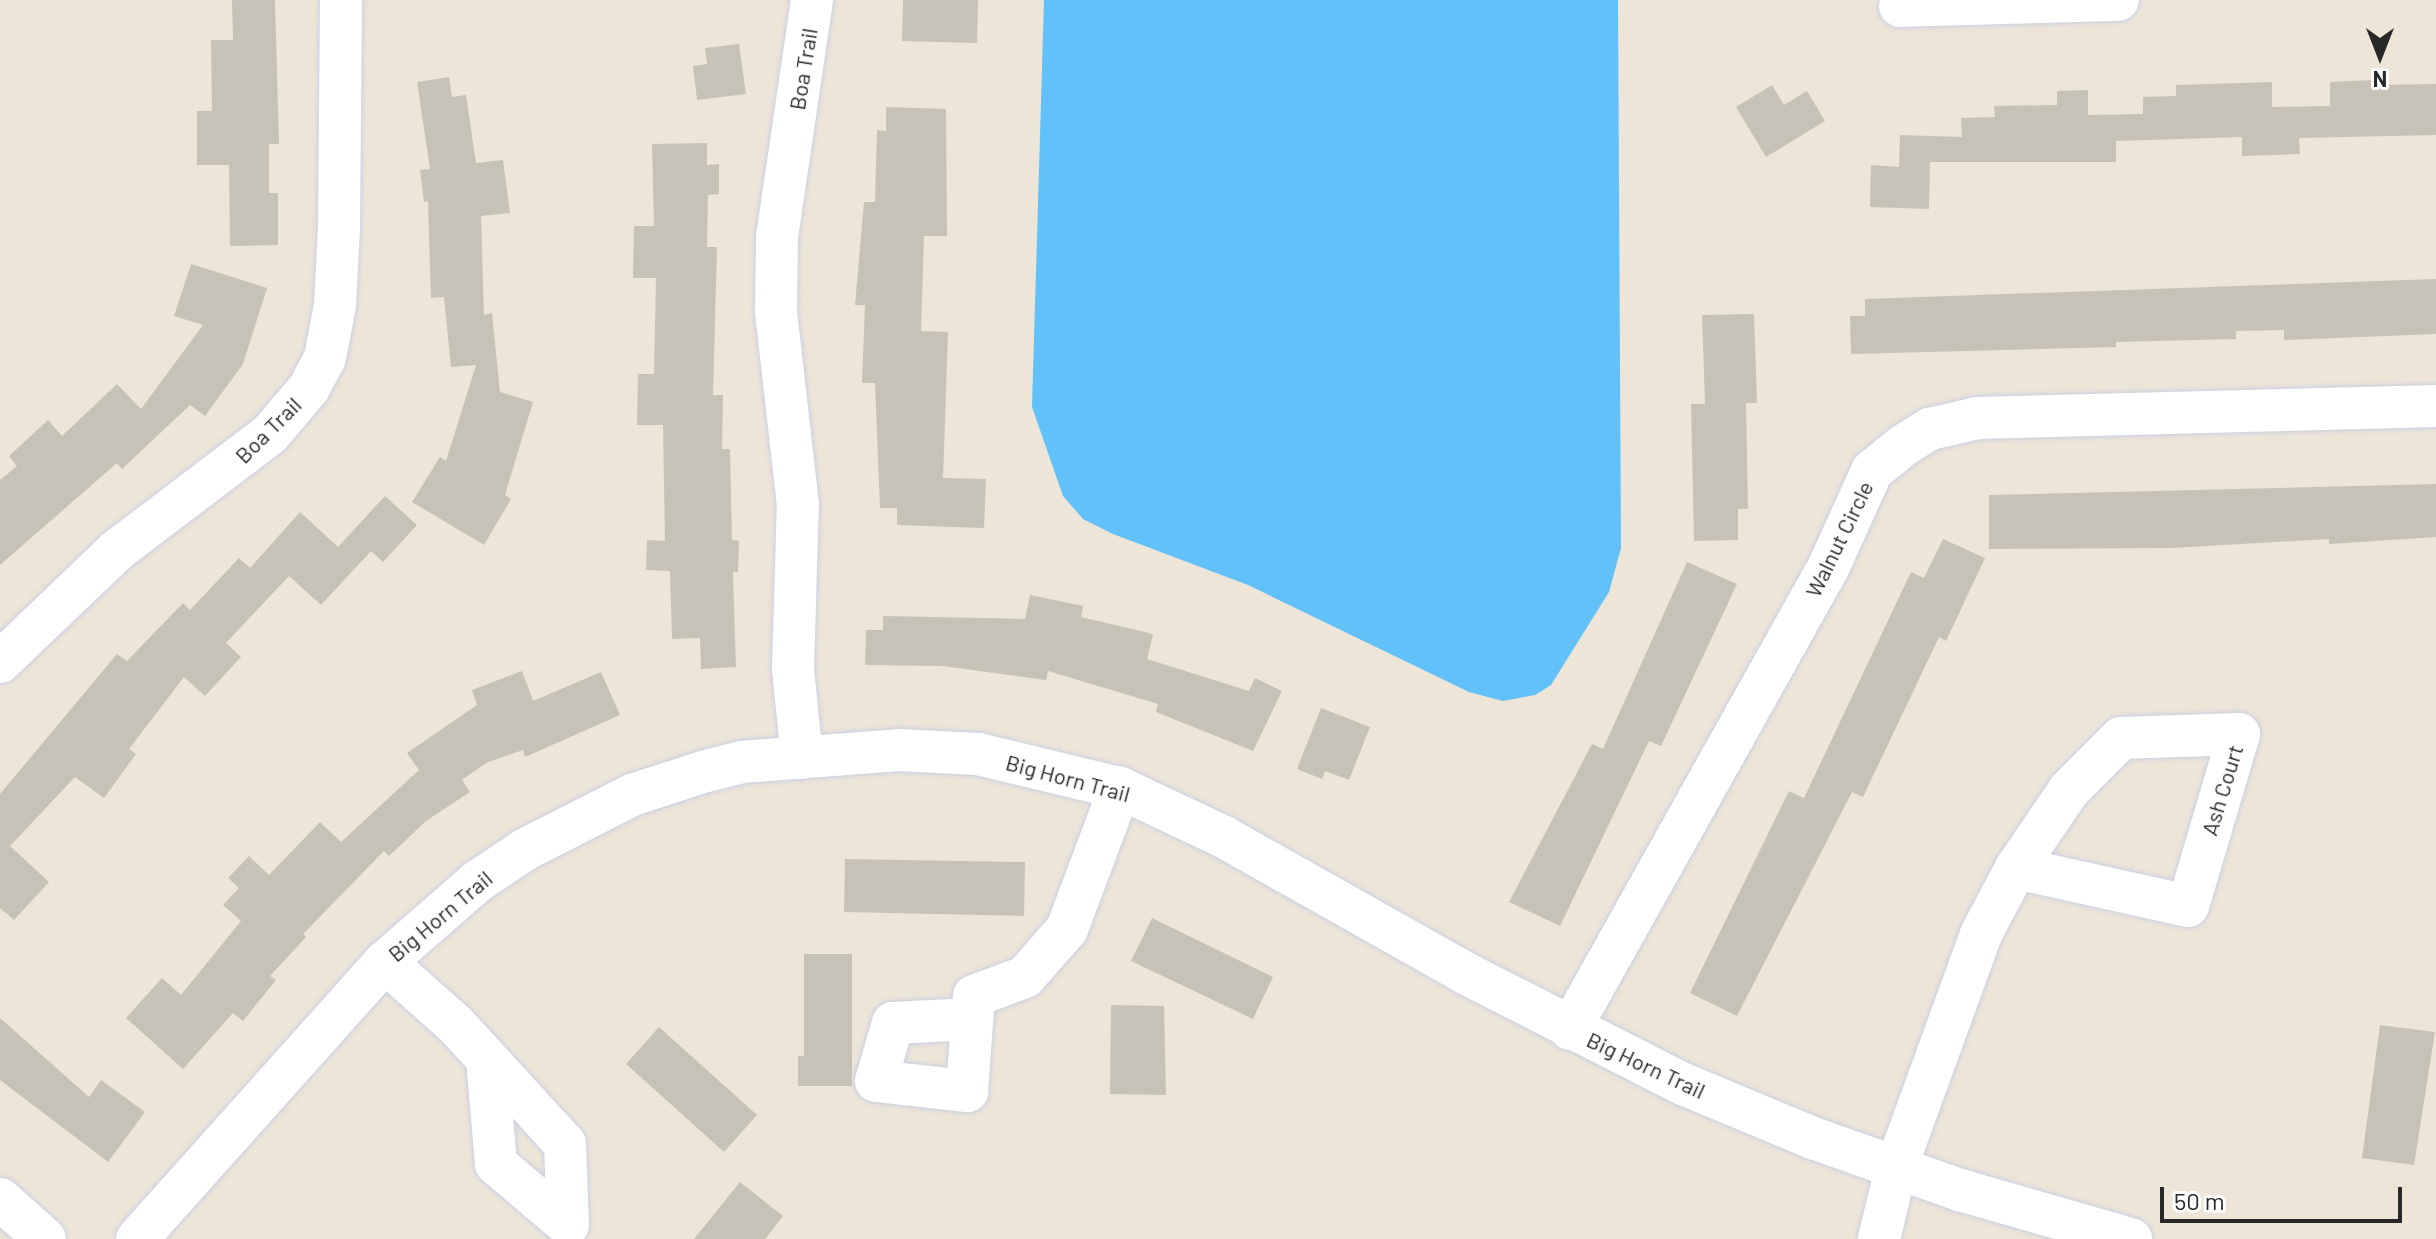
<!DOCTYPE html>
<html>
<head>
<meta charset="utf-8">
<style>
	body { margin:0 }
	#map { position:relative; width:2436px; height:1239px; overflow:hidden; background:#ece5d8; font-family:Barlow,sans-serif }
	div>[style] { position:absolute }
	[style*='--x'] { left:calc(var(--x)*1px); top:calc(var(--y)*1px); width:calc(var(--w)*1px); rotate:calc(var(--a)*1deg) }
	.water>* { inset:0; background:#61c1f8 }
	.building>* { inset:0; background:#c7c2b8 }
	.roads { filter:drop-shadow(0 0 2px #cdcfe3) drop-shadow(0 0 2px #cdcfe3) }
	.minor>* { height:42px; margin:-21px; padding:0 21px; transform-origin:21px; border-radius:21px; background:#fff }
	span { translate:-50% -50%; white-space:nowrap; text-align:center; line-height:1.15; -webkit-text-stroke:6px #fff; paint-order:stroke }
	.street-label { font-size:22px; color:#282828 }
	.north { position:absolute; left:2340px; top:16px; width:80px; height:80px; -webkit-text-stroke:6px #fff; paint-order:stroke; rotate:180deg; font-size:22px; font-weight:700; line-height:32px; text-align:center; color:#282828 }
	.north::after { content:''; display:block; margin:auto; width:28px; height:36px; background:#282828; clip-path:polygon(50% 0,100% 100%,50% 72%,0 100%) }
	.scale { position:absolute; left:2160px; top:1187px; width:242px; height:36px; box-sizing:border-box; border:4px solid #282828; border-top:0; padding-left:10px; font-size:24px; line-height:28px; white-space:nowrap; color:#282828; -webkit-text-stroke:6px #fff; paint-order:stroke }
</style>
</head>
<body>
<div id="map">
	<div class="water">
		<div style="clip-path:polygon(1044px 0,1618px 0,1621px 548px,1609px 592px,1551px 685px,1535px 695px,1503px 701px,1469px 692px,1248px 585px,1113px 534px,1083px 519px,1063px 496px,1032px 407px)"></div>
	</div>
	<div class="building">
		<div style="clip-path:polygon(232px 0,275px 0,279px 144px,269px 144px,269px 193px,278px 193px,278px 245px,230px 246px,229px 165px,197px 165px,197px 111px,212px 111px,211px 40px,233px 40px)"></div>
		<div style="clip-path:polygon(903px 0,978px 0,977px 43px,902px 41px)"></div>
		<div style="clip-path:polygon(739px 44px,746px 94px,697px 100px,693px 66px,707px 64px,705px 48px)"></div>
		<div style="clip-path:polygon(449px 77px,452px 97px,466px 95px,476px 163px,503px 160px,510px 213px,481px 216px,484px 315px,492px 313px,500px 392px,533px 402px,505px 495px,511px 499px,484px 545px,412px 502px,440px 457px,446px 461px,476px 365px,451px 367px,444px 297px,431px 298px,428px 201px,424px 202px,420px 170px,430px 169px,417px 82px)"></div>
		<div style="clip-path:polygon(2373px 80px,2373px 85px,2436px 84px,2436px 135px,2299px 138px,2300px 154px,2242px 156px,2242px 137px,2116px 141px,2116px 162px,1930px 162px,1929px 209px,1870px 207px,1871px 165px,1899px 167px,1900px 135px,1962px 137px,1961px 118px,1995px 117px,1994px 106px,2057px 105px,2057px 91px,2088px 90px,2088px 115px,2143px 114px,2143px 97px,2176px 96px,2176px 85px,2272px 82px,2272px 107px,2330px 106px,2330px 82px)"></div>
		<div style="clip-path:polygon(1772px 85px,1784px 105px,1807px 91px,1825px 121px,1766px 157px,1736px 107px)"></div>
		<div style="clip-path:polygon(886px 107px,946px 109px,947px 236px,924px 236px,921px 331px,948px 332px,943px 478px,986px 479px,984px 528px,897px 525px,897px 508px,880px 508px,875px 383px,862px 383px,865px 305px,855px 305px,864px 202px,875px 202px,877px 130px,886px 131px)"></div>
		<div style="clip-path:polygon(707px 143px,707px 165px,719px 164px,719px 194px,708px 195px,707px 247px,717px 247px,713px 395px,723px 395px,722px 449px,730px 449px,732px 540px,739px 541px,738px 572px,733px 572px,736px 667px,701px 669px,700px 638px,672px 639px,670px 571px,646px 570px,647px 540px,665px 541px,663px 425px,637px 425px,638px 374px,654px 374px,656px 278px,633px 278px,634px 226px,654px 226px,652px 144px)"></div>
		<div style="clip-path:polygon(191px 264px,267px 288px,243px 364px,205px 416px,190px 405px,122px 469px,117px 463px,0 565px,0 480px,17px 466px,9px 456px,48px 420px,62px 436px,117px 384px,141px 409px,203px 325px,174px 316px)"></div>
		<div style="clip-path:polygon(2436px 279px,2436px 334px,2284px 340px,2284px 330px,2236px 331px,2236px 339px,2116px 342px,2116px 347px,1851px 354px,1850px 316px,1865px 316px,1865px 299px)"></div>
		<div style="clip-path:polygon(1754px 314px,1757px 403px,1746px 403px,1748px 509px,1738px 509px,1738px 540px,1694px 541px,1691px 404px,1705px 404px,1702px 315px)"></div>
		<div style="clip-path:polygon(2436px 484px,2436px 537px,2329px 544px,2329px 539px,2172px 548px,1989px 549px,1989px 495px)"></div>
		<div style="clip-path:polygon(385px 496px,417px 525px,383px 562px,371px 551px,321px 605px,289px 576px,226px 643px,241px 657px,205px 696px,184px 677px,129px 749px,136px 754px,104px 798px,75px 777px,10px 846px,49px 882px,14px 920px,0 908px,0 794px,117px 654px,127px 661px,183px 603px,190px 610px,239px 558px,250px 568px,300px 512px,338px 547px)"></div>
		<div style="clip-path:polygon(1943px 539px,1985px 558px,1946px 641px,1939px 637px,1863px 797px,1852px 792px,1737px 1016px,1690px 993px,1789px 791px,1804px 798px,1911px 572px,1924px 578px)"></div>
		<div style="clip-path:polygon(1687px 562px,1737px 584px,1661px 746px,1649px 741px,1560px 926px,1509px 902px,1592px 744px,1603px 749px)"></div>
		<div style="clip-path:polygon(1030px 595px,1083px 606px,1081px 617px,1153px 634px,1147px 659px,1249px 691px,1255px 678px,1282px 691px,1253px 751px,1156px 712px,1158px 704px,1048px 671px,1046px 680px,943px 666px,865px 665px,866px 630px,883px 630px,883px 616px,1025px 619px)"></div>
		<div style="clip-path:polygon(522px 671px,533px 701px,601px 672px,620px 715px,525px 757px,523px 750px,486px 763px,462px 780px,470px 792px,426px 821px,389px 856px,384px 851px,303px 934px,306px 937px,270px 976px,276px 980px,243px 1021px,233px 1013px,183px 1069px,126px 1018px,162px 978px,181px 995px,241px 921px,223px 905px,239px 888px,228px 878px,249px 856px,269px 875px,320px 822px,341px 842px,419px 770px,407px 753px,477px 705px,472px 690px)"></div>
		<div style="clip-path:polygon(1321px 708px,1370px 727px,1349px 780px,1325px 771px,1322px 779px,1297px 769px)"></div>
		<div style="clip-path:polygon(845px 859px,1025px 862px,1024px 916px,844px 912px)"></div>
		<div style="clip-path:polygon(1152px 918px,1273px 977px,1253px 1019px,1131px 961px)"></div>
		<div style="clip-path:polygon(804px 954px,852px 954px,852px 1086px,798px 1086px,798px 1056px,804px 1056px)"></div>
		<div style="clip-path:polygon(1111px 1005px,1164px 1006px,1166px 1095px,1110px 1094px)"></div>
		<div style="clip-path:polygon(0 1018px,89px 1097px,101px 1080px,145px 1112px,108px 1162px,0 1080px)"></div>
		<div style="clip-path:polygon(2380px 1025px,2435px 1032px,2414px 1165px,2362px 1158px)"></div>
		<div style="clip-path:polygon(659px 1027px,757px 1115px,724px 1152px,626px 1064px)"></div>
		<div style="clip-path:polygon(740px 1182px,783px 1216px,765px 1239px,694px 1239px)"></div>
	</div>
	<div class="roads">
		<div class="minor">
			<div style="--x:1900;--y:6;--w:218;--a:-1.6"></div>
			<div style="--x:0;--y:662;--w:161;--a:-43.7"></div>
			<div style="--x:116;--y:551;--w:193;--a:-37.2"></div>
			<div style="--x:270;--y:434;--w:60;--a:-49.7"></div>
			<div style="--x:309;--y:388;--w:34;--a:-62"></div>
			<div style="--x:325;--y:358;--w:54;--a:-79.3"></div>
			<div style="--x:335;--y:305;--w:77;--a:-87"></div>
			<div style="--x:339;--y:228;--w:228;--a:-89.5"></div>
			<div style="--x:802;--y:758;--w:89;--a:-95.8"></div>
			<div style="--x:793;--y:669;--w:164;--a:-88.3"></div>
			<div style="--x:798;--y:505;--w:194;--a:-96.5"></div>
			<div style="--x:776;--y:312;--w:75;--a:-89.2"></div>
			<div style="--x:777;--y:237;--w:240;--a:-81.6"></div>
			<div style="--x:385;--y:962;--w:95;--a:41.6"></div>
			<div style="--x:456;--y:1025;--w:161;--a:47.5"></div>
			<div style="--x:565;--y:1144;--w:81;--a:87.9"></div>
			<div style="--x:972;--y:1019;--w:79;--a:177.1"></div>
			<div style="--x:893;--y:1023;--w:60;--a:106.3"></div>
			<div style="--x:876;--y:1081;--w:92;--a:6.3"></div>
			<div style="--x:967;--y:1091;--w:95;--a:-85.8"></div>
			<div style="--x:974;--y:996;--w:54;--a:-20.4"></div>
			<div style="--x:1025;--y:977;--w:64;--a:-48.8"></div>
			<div style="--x:1067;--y:929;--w:151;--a:-69.4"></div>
			<div style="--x:1570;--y:1029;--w:528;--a:-60.77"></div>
			<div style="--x:1828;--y:568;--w:107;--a:-65.6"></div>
			<div style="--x:1872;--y:471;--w:41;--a:-39.1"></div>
			<div style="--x:1904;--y:445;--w:31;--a:-32"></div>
			<div style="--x:1930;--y:429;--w:49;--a:-12.9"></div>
			<div style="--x:1978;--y:418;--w:458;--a:-1.5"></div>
			<div style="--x:487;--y:1059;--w:105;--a:85.1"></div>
			<div style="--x:496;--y:1164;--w:94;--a:40.3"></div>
			<div style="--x:0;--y:1199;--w:60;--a:41.6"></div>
			<div style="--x:137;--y:1239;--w:372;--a:-48.2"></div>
			<div style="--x:385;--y:962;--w:123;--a:-41.1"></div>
			<div style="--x:478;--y:881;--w:58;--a:-33.7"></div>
			<div style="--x:526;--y:849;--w:119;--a:-27"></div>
			<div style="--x:632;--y:795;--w:78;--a:-18"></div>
			<div style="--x:706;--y:771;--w:36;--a:-14"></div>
			<div style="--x:741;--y:762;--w:158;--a:-4.3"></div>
			<div style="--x:899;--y:750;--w:79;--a:2.9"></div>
			<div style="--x:978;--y:754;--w:146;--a:13.5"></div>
			<div style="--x:1120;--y:788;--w:115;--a:25.2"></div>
			<div style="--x:1224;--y:837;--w:281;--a:29.4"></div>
			<div style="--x:1469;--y:975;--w:240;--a:27"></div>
			<div style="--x:1683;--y:1084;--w:141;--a:22.6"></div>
			<div style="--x:1813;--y:1138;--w:156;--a:19.5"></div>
			<div style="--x:1960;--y:1190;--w:178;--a:16"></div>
			<div style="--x:1879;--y:1239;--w:73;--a:-76.5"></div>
			<div style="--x:1896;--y:1168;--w:249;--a:-70"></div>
			<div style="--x:1981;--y:934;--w:75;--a:-62.1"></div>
			<div style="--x:2016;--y:868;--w:94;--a:-55.8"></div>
			<div style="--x:2069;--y:790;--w:74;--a:-45"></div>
			<div style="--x:2121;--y:738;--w:118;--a:-1.9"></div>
			<div style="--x:2239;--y:734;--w:179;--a:106.5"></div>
			<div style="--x:2188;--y:906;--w:176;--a:-167.5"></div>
		</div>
	</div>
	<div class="street-label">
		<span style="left:803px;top:69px;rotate:-81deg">Boa Trail</span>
		<span style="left:268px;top:430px;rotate:-45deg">Boa Trail</span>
		<span style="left:1839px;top:539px;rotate:-64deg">Walnut Circle</span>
		<span style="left:1068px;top:778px;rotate:15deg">Big Horn Trail</span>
		<span style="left:2222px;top:790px;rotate:-73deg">Ash Court</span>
		<span style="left:440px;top:916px;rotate:-40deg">Big Horn Trail</span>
		<span style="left:1646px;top:1065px;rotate:25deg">Big Horn Trail</span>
	</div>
	<div class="north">N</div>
	<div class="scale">50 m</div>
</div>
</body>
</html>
